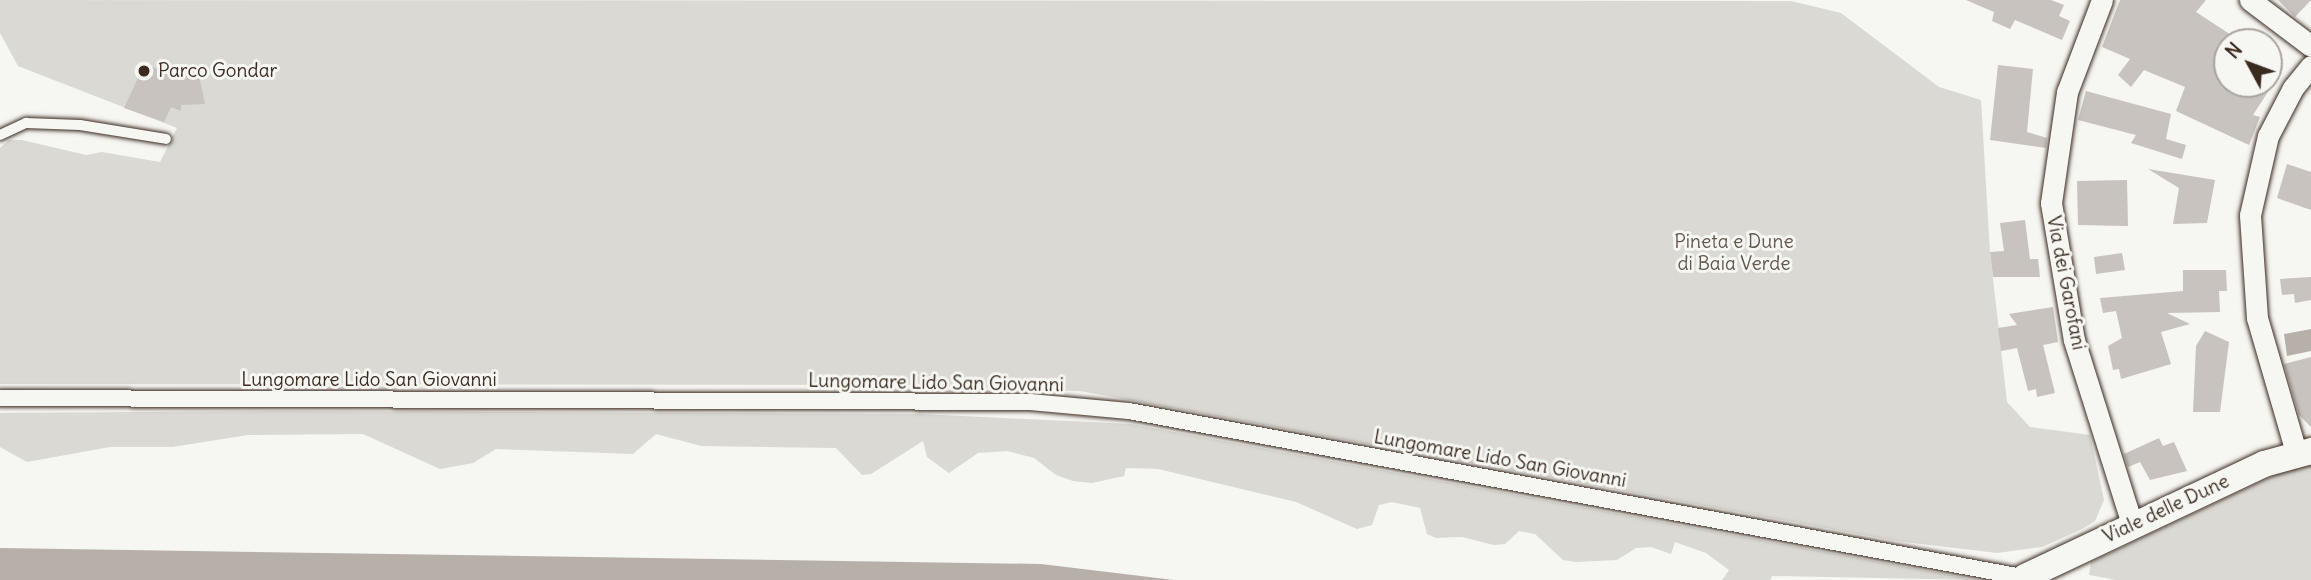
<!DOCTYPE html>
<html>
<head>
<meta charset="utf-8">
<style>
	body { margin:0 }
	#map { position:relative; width:2311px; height:580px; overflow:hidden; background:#f6f6f2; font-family:Delius,sans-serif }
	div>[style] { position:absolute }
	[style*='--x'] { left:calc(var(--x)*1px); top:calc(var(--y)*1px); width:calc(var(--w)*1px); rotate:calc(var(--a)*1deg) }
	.green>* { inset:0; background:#dad9d3 }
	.water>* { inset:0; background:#b6b0a9 }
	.building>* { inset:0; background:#c8c3be }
	.roads { filter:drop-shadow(0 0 2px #3b2a1e) drop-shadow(0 0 2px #3b2a1e) }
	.service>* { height:10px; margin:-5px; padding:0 5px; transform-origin:5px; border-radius:5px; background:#f6f6f2 }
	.pedestrian>* { height:16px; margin:-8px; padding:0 8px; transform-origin:8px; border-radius:8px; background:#f6f6f2 }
	.minor>* { height:21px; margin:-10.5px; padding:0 10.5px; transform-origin:10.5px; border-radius:10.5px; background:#f6f6f2 }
	.tertiary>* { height:26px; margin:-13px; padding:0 13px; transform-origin:13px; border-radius:13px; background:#f6f6f2 }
	.dots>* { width:19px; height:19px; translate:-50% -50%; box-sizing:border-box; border:4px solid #f6f6f2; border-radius:50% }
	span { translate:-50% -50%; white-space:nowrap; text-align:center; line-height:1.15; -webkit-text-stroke:6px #f6f6f2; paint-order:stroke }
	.poi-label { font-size:19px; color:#3b2a1e }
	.left { translate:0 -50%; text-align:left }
	.park-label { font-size:19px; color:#63564b }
	.street-label { font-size:19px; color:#3b2a1e }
	.north { position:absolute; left:2213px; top:28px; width:70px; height:70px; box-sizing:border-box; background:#f6f6f2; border:2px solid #aba49d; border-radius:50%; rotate:311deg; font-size:19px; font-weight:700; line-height:28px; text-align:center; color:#3b2a1e }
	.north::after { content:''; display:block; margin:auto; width:24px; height:32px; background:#3b2a1e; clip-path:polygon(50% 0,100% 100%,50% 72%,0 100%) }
</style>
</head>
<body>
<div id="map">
	<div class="green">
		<div style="clip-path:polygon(0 0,1791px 1px,1841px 13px,1939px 87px,1981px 100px,1990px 252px,2007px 402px,2030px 427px,2090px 435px,2104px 500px,2095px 521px,2082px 529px,2042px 547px,1997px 553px,1896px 541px,1080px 391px,899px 385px,0 384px,0 148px,9px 140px,22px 140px,86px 155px,102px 152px,160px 162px,177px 128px,18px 66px,0 33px)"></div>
		<div style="clip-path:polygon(276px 411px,920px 414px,1131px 424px,1977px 580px,1772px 576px,1770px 580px,1722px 580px,1729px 570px,1706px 553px,1675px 542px,1671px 554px,1651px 547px,1636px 548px,1617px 560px,1576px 562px,1563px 560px,1535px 534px,1519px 531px,1505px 544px,1494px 545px,1462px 537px,1436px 538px,1427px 534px,1420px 508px,1392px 502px,1379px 505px,1372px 525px,1357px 529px,1296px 502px,1158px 469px,1126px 468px,1124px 476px,1092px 483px,1073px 481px,1056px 475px,1034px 458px,1007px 451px,978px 453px,949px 473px,927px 457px,923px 441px,871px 474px,862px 475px,836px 448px,701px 446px,656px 434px,633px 454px,496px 449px,473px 463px,440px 469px,363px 434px,248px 435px,172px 447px,110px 447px,27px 462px,0 447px,0 413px)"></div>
		<div style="clip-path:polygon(2300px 463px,2311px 463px,2311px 580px,2116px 580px,2089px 575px,2091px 562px)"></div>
	</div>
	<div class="water">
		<div style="clip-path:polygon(2311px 329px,2311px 351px,2287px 356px,2284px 334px)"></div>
		<div style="clip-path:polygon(0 548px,1041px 564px,1174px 580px,0 580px)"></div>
	</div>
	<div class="building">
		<div style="clip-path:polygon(1966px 0,2051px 0,2064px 5px,2059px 16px,2070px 21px,2062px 40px,2015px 20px,2010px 29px,1992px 21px,1994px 12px)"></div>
		<div style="clip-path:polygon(2120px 0,2206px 0,2196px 12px,2242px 42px,2227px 42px,2227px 84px,2273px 84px,2253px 115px,2260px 117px,2249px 145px,2176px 111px,2185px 87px,2144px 70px,2131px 87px,2118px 75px,2130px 59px,2102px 47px)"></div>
		<div style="clip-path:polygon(2278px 0,2311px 0,2295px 17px)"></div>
		<div style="clip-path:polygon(145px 63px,161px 71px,197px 65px,205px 104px,181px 105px,181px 111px,171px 107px,164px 122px,124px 108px)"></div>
		<div style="clip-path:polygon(1998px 65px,2033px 69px,2027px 132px,2047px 138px,2046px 148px,1990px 140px)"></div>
		<div style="clip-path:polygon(2086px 91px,2171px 114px,2166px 139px,2186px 145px,2182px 159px,2131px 143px,2136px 135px,2078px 120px)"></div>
		<div style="clip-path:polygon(2287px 164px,2311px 172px,2311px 210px,2277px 198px)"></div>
		<div style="clip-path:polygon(2148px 169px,2215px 180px,2207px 223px,2173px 224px,2179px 188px)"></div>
		<div style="clip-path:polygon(2127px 180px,2128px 226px,2078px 225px,2077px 181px)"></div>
		<div style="clip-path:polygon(2025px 220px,2030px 259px,2038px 259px,2040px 277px,1993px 277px,1990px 252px,2004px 251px,2000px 223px)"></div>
		<div style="clip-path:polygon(2122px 253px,2125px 270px,2096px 274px,2094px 257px)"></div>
		<div style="clip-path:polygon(2183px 270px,2226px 270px,2227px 291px,2219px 291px,2220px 312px,2167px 313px,2190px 324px,2161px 332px,2171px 364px,2121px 379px,2119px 369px,2113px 370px,2108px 346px,2122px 338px,2116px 311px,2103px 313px,2100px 298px,2183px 291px)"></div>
		<div style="clip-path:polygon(2311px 277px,2311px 300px,2295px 303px,2294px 294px,2282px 295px,2280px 279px)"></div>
		<div style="clip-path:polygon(2053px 307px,2058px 342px,2043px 345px,2055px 393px,2037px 397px,2036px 389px,2028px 391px,2017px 348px,2001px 351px,1998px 328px,2017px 325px,2009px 314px)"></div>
		<div style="clip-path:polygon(2205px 331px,2229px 342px,2220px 412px,2193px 412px,2196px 346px)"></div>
		<div style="clip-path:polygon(2311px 357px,2311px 427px,2299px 415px,2284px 364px)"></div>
		<div style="clip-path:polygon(2159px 438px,2163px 446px,2174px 442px,2187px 471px,2150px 480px,2140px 462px,2128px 467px,2124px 454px)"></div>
	</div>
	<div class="roads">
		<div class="service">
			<div style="--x:0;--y:135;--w:29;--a:-25"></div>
			<div style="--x:26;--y:123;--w:54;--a:2.1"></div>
			<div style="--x:80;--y:125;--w:87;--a:9.2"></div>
		</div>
		<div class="pedestrian">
			<div style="--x:0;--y:398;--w:1030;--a:0.22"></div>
			<div style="--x:1030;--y:402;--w:99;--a:5.2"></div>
			<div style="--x:1129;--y:411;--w:919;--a:10.53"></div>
		</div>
		<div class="minor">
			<div style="--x:2102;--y:0;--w:98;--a:110.8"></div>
			<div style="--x:2067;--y:92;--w:112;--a:98.2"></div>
			<div style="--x:2051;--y:203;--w:139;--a:80.5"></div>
			<div style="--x:2074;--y:340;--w:193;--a:72.5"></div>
			<div style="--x:2250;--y:0;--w:76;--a:37"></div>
			<div style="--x:2296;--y:452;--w:140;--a:-106.2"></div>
			<div style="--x:2257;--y:318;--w:103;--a:-93.9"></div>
			<div style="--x:2250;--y:215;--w:81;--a:-77.2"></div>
			<div style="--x:2268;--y:136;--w:54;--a:-62.5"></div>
			<div style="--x:2293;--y:88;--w:28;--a:-51"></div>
		</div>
		<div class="tertiary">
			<div style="--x:2025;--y:577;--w:264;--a:-25.3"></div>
			<div style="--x:2264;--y:464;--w:49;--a:-15.5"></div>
		</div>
	</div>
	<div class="dots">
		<div style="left:144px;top:71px;background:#3b2a1e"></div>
	</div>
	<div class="poi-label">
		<span class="left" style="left:158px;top:71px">Parco Gondar</span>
	</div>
	<div class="park-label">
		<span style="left:1734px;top:253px">Pineta e Dune<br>di Baia Verde</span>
	</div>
	<div class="street-label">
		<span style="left:2066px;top:283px;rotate:79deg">Via dei Garofani</span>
		<span style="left:369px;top:380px">Lungomare Lido San Giovanni</span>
		<span style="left:936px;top:383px;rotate:1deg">Lungomare Lido San Giovanni</span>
		<span style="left:1500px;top:459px;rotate:10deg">Lungomare Lido San Giovanni</span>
		<span style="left:2166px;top:509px;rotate:-25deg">Viale delle Dune</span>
	</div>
	<div class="north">N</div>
</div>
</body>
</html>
